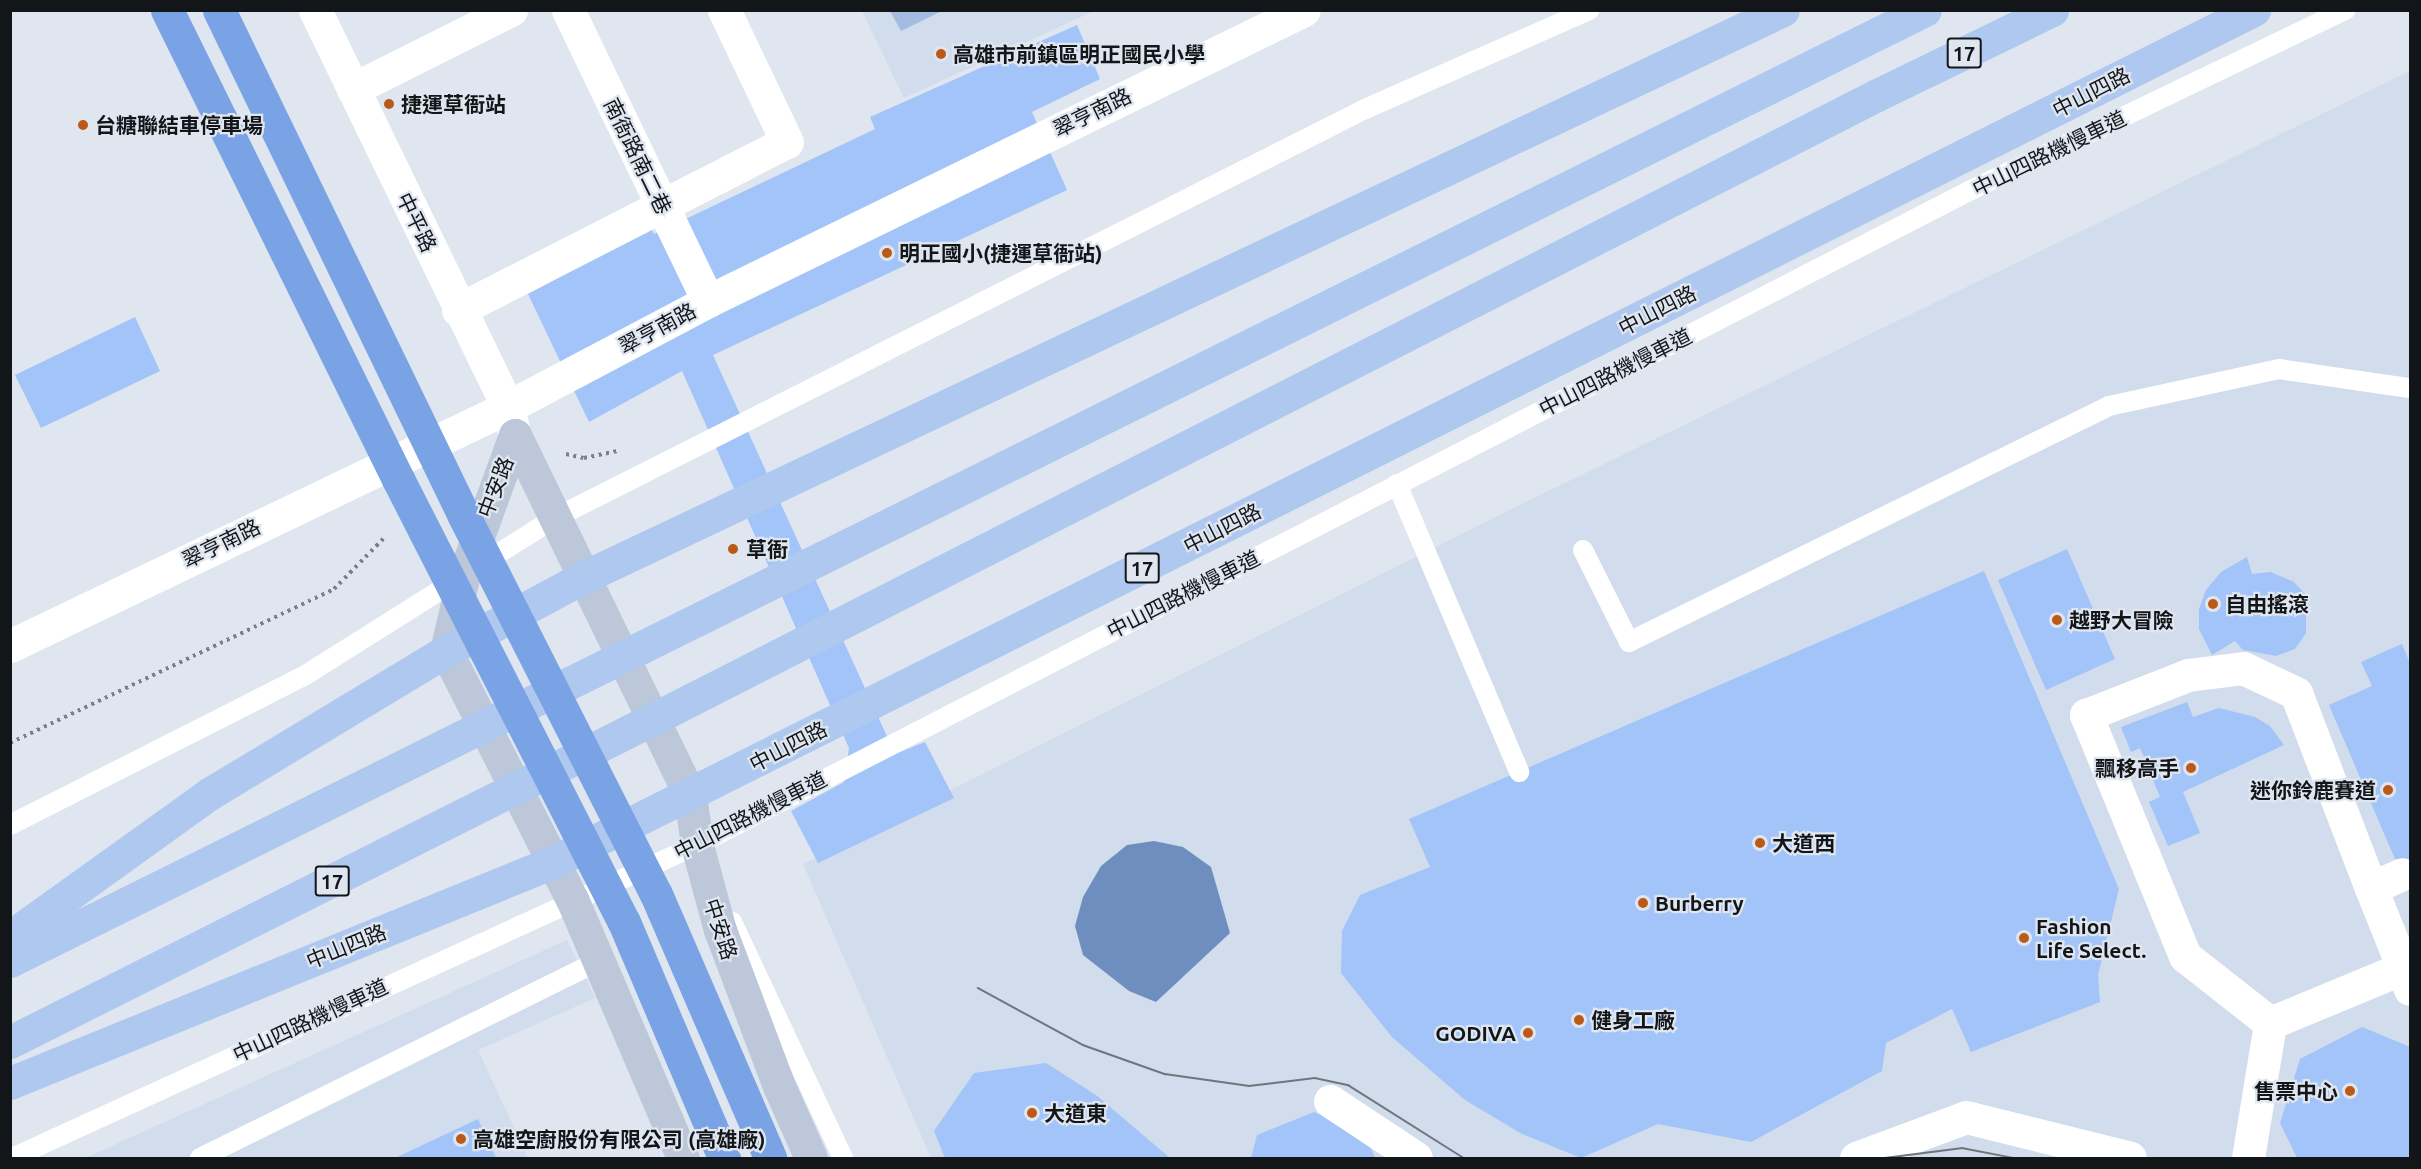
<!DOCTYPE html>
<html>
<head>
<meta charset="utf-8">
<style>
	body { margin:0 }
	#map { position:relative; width:2421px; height:1169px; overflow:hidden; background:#dfe6f0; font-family:Ubuntu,"Noto Sans TC",sans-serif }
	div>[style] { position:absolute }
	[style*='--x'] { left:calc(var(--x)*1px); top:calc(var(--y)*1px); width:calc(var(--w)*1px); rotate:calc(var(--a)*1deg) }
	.built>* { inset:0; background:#d1dcec }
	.green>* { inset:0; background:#a3bce0 }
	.water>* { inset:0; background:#6e8ebf }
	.building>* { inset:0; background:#a2c4f8 }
	.path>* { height:4px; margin-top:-2px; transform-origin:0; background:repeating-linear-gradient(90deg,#7b8087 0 3px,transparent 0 7.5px) }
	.lane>* { height:20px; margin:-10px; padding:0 10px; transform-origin:10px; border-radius:10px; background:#fff }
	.street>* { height:33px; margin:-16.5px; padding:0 16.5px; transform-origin:16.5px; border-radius:16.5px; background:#fff }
	.secondary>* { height:33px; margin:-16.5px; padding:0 16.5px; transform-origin:16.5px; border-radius:16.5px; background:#bcc8d9 }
	.primary>* { height:33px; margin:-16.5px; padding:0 16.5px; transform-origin:16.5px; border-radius:16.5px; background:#afc8ef }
	.highway>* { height:33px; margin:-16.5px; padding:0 16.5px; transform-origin:16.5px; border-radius:16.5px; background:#79a3e4 }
	.tram>* { height:1.5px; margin:-0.75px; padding:0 0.75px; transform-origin:0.75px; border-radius:0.75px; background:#70757b }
	.dots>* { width:16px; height:16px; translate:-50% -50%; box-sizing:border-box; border:3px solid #dfe6f0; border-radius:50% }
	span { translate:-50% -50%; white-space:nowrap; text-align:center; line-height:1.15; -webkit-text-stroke:4.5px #dfe6f0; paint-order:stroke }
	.shield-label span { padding:2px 4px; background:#dfe6f0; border:2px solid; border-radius:4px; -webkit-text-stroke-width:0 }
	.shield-label { font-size:20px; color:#131619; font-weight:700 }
	.poi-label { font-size:21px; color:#131619; font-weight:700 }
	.left { translate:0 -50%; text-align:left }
	.right { translate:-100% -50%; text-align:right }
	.street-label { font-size:21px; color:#131619 }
	.frame { position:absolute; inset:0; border:12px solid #131619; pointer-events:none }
</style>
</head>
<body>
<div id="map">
	<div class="built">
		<div style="clip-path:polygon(862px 11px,1094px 11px,904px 98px)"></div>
		<div style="clip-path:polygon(2410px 71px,2410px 1158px,931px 1158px,803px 864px,1530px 500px)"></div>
		<div style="clip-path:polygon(567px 940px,595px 998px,478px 1050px,528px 1158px,85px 1158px)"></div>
	</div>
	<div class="green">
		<div style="clip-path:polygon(890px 11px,942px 11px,901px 31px)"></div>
	</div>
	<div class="water">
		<div style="clip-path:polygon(1154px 841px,1183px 847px,1211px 867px,1230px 933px,1156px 1002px,1129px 991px,1083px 955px,1075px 926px,1083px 897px,1101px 866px,1127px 845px)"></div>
	</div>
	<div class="building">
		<div style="clip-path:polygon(1077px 25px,1100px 79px,1032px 112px,1067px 190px,713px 355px,895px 754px,925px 742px,954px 798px,818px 863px,791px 811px,844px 782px,849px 748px,682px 371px,589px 422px,528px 294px,651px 228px,654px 234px,875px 129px,870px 117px)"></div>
		<div style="clip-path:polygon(135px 317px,160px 371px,41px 428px,15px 375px)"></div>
		<div style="clip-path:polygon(2067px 549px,2115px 659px,2046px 690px,1998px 580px)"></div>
		<div style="clip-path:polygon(2247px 557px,2252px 574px,2271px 572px,2294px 582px,2306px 595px,2306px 633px,2295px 649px,2276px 656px,2243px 650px,2235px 641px,2212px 655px,2199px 629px,2199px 609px,2206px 590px,2221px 572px)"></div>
		<div style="clip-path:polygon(1984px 571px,2119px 889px,2098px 975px,2100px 1002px,1971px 1052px,1952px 1009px,1886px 1043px,1882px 1071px,1751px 1142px,1658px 1124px,1581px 1158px,1522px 1134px,1465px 1100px,1392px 1037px,1341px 973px,1342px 931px,1360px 895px,1430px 867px,1409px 819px)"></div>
		<div style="clip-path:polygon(2402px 644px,2410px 663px,2410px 894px,2329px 705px,2372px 686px,2361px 662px)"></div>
		<div style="clip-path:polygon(2187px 702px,2193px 717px,2219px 708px,2255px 717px,2270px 726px,2284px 745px,2183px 792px,2200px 833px,2168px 846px,2149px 802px,2160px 797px,2140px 748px,2131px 752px,2121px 727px)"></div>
		<div style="clip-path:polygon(2362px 1027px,2410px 1047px,2410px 1158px,2297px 1158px,2280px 1123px,2300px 1059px)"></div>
		<div style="clip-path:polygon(1046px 1063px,1096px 1095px,1170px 1158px,945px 1158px,934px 1131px,974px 1073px)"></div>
		<div style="clip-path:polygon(1314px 1112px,1365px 1133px,1375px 1158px,1251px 1158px,1257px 1135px)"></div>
		<div style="clip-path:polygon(478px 1119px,496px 1158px,395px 1158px)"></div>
	</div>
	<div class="path">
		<div style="--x:566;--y:454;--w:18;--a:13"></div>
		<div style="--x:584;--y:458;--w:34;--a:-12"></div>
		<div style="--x:10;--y:743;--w:359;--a:-25.4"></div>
		<div style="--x:334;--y:589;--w:74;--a:-45.5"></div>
	</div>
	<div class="lane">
		<div style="--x:1397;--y:484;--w:313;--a:67"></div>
		<div style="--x:1583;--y:550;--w:103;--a:63.4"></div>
		<div style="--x:1629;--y:642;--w:535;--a:-26.18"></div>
		<div style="--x:2109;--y:406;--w:174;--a:-12.3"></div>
		<div style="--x:2279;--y:369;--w:132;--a:8.3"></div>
		<div style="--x:10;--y:825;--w:330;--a:-26.9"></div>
		<div style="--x:304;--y:676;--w:294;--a:-32.2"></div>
		<div style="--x:553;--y:519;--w:910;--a:-26.79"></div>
		<div style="--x:1365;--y:109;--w:245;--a:-23.8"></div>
		<div style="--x:732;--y:922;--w:261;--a:64.8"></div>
		<div style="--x:12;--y:1158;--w:753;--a:-24.56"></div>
		<div style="--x:697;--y:845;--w:1428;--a:-27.21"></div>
		<div style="--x:1967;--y:192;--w:420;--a:-25.7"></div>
		<div style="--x:200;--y:1158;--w:445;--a:-26.3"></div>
	</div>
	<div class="street">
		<div style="--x:315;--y:10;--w:441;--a:64.1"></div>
		<div style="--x:508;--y:407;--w:23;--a:77"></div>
		<div style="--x:568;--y:10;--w:323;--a:64.3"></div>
		<div style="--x:353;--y:89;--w:177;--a:-26.6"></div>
		<div style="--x:458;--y:310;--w:369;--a:-27.1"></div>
		<div style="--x:787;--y:142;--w:146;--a:-115.5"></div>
		<div style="--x:10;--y:646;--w:552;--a:-25.64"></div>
		<div style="--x:508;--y:407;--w:226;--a:-27.9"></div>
		<div style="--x:708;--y:301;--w:663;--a:-26.02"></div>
		<div style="--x:2371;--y:888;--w:34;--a:-24"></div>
		<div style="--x:2403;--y:968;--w:144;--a:157.5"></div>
		<div style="--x:2270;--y:1023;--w:108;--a:-141.8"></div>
		<div style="--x:2185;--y:956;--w:261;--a:-112.3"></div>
		<div style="--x:2086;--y:715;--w:110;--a:-21.4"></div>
		<div style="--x:2188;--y:675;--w:55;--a:-7.3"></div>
		<div style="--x:2243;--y:668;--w:59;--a:25.3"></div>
		<div style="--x:2296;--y:693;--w:209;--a:69"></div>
		<div style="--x:2371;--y:888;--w:86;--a:68.2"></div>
		<div style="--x:2403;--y:968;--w:22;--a:72"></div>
		<div style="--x:1330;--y:1101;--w:103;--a:33.5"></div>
		<div style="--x:1856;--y:1158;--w:117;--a:-20.4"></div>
		<div style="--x:1966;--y:1117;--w:169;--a:14"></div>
		<div style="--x:2248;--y:1158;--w:137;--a:-80.7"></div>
	</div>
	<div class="secondary">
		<div style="--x:515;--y:435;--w:152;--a:110"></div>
		<div style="--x:463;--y:578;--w:75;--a:103.1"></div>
		<div style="--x:446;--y:651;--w:278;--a:63.1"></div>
		<div style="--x:572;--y:899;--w:282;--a:66.8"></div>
		<div style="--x:515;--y:435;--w:400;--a:64.1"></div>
		<div style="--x:690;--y:795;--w:50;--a:82"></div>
		<div style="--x:697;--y:845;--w:88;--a:74.9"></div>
		<div style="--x:720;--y:930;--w:167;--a:69.3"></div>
		<div style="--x:779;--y:1086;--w:79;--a:66"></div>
	</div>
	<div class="primary">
		<div style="--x:10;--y:937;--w:245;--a:-35.7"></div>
		<div style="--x:209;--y:794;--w:277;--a:-31.1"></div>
		<div style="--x:446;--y:651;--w:157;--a:-28.2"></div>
		<div style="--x:584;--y:577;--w:1326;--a:-25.31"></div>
		<div style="--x:10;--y:961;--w:2138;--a:-26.41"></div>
		<div style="--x:10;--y:1042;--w:720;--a:-26.67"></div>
		<div style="--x:653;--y:719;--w:1372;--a:-27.01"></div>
		<div style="--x:1875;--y:96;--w:197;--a:-25.9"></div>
		<div style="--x:10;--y:1083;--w:584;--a:-22.13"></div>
		<div style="--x:551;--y:863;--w:1905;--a:-26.61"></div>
	</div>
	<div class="highway">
		<div style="--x:167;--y:10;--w:523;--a:63.78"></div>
		<div style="--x:398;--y:479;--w:497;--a:63"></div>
		<div style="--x:624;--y:922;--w:256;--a:67"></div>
		<div style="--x:219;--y:10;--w:562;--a:64.16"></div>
		<div style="--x:464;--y:516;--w:424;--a:63.1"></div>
		<div style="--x:656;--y:894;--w:288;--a:66.6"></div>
	</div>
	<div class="tram">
		<div style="--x:978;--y:988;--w:119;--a:28.5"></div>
		<div style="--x:1083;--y:1045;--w:87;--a:19.5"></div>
		<div style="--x:1165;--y:1074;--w:85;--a:8.1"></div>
		<div style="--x:1249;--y:1086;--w:66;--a:-6.9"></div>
		<div style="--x:1315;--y:1078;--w:34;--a:12"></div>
		<div style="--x:1348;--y:1085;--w:137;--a:32.2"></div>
		<div style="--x:1885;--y:1158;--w:78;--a:-7.4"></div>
		<div style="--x:1962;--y:1148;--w:53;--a:10.9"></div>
	</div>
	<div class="dots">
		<div style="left:941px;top:54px;background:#ba5918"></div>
		<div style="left:389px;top:104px;background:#ba5918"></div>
		<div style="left:83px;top:125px;background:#ba5918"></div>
		<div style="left:887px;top:253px;background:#ba5918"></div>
		<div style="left:733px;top:549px;background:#ba5918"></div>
		<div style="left:2213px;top:604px;background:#ba5918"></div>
		<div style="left:2057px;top:620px;background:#ba5918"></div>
		<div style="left:2191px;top:768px;background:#ba5918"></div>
		<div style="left:2388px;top:790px;background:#ba5918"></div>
		<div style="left:1760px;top:843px;background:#ba5918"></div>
		<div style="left:1643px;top:903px;background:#ba5918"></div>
		<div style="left:2024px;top:938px;background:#ba5918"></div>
		<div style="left:1579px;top:1020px;background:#ba5918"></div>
		<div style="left:1528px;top:1033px;background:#ba5918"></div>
		<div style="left:2350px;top:1091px;background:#ba5918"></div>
		<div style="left:1032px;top:1113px;background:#ba5918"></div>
		<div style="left:461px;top:1139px;background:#ba5918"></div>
	</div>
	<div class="shield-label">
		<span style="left:1964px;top:53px">17</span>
		<span style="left:1142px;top:568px">17</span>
		<span style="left:332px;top:881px">17</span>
	</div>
	<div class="poi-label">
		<span class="left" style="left:953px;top:54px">高雄市前鎮區明正國民小學</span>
		<span class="left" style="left:401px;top:104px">捷運草衙站</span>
		<span class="left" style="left:95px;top:125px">台糖聯結車停車場</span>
		<span class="left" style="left:899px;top:253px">明正國小(捷運草衙站)</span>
		<span class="left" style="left:746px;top:549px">草衙</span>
		<span class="left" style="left:2225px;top:604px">自由搖滾</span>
		<span class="left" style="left:2069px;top:620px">越野大冒險</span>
		<span class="right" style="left:2179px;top:768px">飄移高手</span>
		<span class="right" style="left:2376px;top:790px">迷你鈴鹿賽道</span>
		<span class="left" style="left:1772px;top:843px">大道西</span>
		<span class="left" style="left:1655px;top:903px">Burberry</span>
		<span class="left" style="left:2036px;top:938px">Fashion<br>Life Select.</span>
		<span class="left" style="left:1591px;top:1020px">健身工廠</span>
		<span class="right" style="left:1516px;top:1033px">GODIVA</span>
		<span class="right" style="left:2338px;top:1091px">售票中心</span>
		<span class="left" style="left:1044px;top:1113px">大道東</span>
		<span class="left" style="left:473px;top:1139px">高雄空廚股份有限公司 (高雄廠)</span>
	</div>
	<div class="street-label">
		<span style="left:2091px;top:92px;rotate:-27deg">中山四路</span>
		<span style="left:1092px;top:112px;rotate:-26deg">翠亨南路</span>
		<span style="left:2049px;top:153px;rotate:-26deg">中山四路機慢車道</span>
		<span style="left:638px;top:156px;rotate:64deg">南衙路南二巷</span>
		<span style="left:417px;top:222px;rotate:64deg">中平路</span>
		<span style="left:1657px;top:310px;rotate:-27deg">中山四路</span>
		<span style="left:657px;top:328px;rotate:-28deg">翠亨南路</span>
		<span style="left:1615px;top:372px;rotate:-27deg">中山四路機慢車道</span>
		<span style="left:495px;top:487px;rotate:-69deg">中安路</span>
		<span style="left:1222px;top:528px;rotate:-27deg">中山四路</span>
		<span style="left:221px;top:543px;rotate:-26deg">翠亨南路</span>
		<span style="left:1183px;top:594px;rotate:-27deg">中山四路機慢車道</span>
		<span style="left:788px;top:746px;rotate:-27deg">中山四路</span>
		<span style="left:750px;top:815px;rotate:-27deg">中山四路機慢車道</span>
		<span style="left:721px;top:929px;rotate:72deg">中安路</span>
		<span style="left:346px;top:946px;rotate:-22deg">中山四路</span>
		<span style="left:310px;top:1020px;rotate:-25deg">中山四路機慢車道</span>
	</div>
	<div class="frame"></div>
</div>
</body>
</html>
